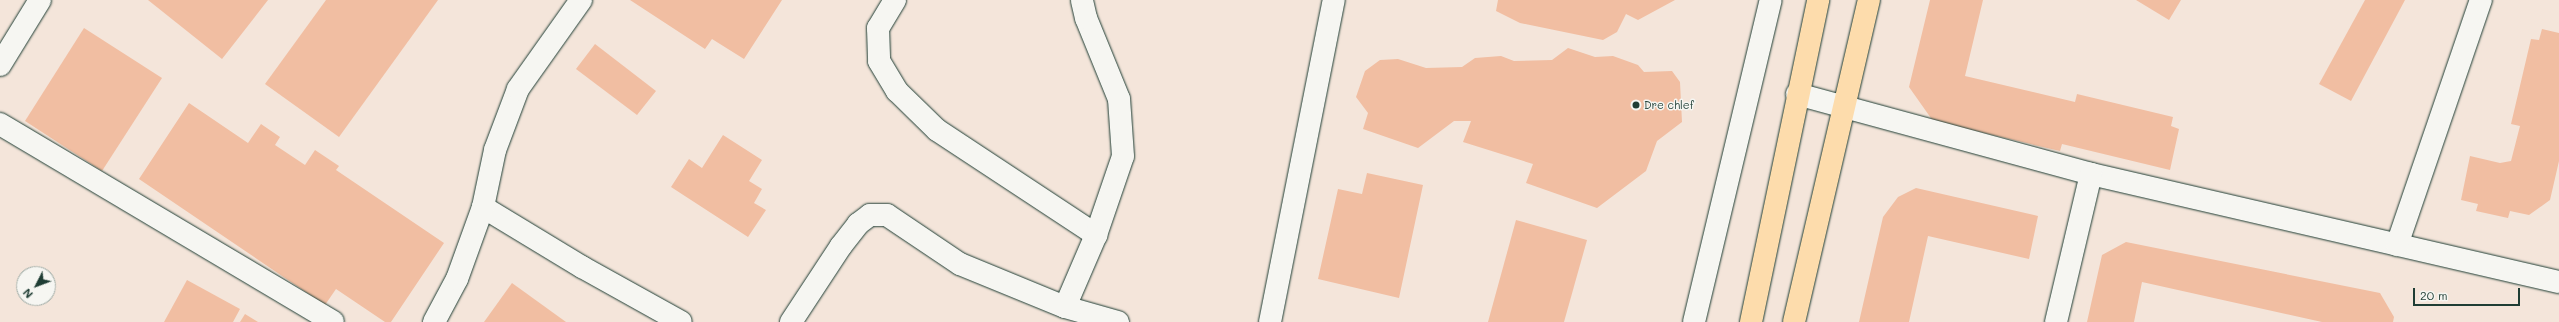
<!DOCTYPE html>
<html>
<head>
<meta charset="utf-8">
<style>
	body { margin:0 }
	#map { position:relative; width:2559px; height:322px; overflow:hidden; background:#f4e5da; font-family:Mali,sans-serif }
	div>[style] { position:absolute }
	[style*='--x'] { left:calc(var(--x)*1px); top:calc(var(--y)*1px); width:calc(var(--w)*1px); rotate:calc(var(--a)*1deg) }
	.building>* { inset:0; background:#f1bea2 }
	.roads { filter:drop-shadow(0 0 1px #1f3d34) drop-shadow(0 0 1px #1f3d34) }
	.minor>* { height:22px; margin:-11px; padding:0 11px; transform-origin:11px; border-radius:11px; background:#f6f6f2 }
	.major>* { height:22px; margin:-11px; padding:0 11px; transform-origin:11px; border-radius:11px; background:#fddcac }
	.dots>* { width:11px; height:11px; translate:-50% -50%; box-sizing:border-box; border:2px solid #f6f6f2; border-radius:50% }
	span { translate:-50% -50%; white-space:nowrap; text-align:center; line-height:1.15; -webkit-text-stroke:3px #f6f6f2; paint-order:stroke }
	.poi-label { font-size:11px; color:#1f3d34 }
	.left { translate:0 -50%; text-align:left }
	.north { position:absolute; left:16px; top:266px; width:40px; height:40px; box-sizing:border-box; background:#f6f6f2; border:1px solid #a0aca6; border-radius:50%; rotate:228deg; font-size:11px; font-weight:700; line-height:16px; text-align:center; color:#1f3d34 }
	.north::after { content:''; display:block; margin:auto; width:14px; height:18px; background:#1f3d34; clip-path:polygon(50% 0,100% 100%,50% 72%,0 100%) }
	.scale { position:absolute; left:2413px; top:288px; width:107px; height:18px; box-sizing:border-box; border:2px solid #1f3d34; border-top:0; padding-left:5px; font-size:12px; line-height:14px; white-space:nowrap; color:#1f3d34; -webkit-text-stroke:3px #f6f6f2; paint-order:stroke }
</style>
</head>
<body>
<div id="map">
	<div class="building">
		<div style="clip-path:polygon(148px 0,268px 0,222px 59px)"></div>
		<div style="clip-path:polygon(326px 0,438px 0,339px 137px,265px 84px)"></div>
		<div style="clip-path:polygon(630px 0,782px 0,744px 59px,712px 39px,705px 49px)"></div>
		<div style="clip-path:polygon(1498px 0,1675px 0,1638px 20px,1626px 14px,1617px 32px,1603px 40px,1520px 23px,1496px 11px)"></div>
		<div style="clip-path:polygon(1930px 0,1983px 0,1965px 76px,2075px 102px,2077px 94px,2173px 117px,2171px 126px,2179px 129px,2170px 170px,2062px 144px,2060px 151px,1933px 121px,1909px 87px)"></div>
		<div style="clip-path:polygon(2136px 0,2181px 0,2169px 20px)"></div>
		<div style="clip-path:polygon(2365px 0,2405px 0,2351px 101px,2319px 84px)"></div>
		<div style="clip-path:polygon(84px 28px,162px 78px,102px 171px,25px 121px)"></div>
		<div style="clip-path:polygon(2542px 29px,2559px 33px,2559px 161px,2550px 200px,2529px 215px,2510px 211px,2508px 218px,2476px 211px,2478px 204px,2461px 200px,2470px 156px,2500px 163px,2511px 161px,2520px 126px,2511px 124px,2531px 39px,2539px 40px)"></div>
		<div style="clip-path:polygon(595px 44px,656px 91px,637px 115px,576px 69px)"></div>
		<div style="clip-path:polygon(1568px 48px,1595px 57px,1613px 56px,1638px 65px,1644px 72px,1672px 71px,1680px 82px,1682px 122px,1657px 141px,1646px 171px,1597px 208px,1526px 183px,1533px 164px,1463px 142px,1471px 121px,1454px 121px,1418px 148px,1363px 129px,1368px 113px,1356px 97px,1365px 71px,1380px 60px,1398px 59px,1426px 68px,1462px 67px,1475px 58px,1501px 56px,1514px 61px,1552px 60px)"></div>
		<div style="clip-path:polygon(189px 103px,248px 143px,261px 124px,280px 137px,275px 145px,305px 165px,315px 150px,339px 166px,336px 170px,444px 243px,391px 322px,385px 322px,336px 289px,325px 305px,139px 179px)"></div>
		<div style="clip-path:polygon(723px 135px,762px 160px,749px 181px,762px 189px,754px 203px,766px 210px,748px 237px,671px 187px,689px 159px,702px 168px)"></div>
		<div style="clip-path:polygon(1367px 173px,1423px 185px,1399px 298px,1318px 279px,1338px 189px,1362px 194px)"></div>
		<div style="clip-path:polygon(1916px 188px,2038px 216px,2029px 259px,1928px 236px,1909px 322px,1859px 322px,1883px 217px,1898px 197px)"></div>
		<div style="clip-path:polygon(1516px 220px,1587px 240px,1564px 322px,1488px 322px)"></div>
		<div style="clip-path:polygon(2126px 242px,2380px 293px,2394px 317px,2393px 322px,2322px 322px,2142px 282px,2134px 322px,2087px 322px,2102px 255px)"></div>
		<div style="clip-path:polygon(187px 280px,240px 309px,233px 322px,164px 322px)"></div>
		<div style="clip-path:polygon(512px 283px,566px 322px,484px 322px)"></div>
		<div style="clip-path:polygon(245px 314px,258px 322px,240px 322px)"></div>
	</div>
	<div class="roads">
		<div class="minor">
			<div style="--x:895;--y:0;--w:33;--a:121"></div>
			<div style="--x:878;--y:28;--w:33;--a:88"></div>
			<div style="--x:879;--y:61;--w:35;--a:59"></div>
			<div style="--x:897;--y:91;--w:56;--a:44.3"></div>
			<div style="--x:937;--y:130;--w:191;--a:33.4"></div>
			<div style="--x:0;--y:65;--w:76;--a:-58.4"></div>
			<div style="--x:1797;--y:94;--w:305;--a:15.2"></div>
			<div style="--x:2091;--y:174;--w:480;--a:13"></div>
			<div style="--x:0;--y:124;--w:387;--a:30.7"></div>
			<div style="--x:483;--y:207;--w:116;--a:31.2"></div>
			<div style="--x:582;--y:267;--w:113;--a:29.1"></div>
			<div style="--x:2397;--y:245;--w:259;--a:-71.1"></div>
			<div style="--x:1065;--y:307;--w:78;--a:-66.7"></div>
			<div style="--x:1096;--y:235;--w:83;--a:-71.1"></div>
			<div style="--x:1123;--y:156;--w:57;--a:-94"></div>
			<div style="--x:1119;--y:99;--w:87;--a:-112.2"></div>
			<div style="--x:1086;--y:18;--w:18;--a:-103"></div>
			<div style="--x:434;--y:322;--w:49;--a:-61.9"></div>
			<div style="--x:457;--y:279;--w:77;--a:-70.1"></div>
			<div style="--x:483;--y:207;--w:58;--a:-78.1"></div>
			<div style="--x:495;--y:150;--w:65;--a:-69.3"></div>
			<div style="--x:518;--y:89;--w:109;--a:-54.7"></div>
			<div style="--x:791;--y:322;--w:91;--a:-56.7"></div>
			<div style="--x:841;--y:246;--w:28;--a:-52"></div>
			<div style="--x:858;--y:224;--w:15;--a:-37"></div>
			<div style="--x:870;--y:215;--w:17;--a:0"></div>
			<div style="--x:887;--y:215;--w:88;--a:33.9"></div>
			<div style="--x:960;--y:264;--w:113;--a:22.3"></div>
			<div style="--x:1065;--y:307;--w:55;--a:15.8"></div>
			<div style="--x:1270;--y:322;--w:328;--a:-78.8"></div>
			<div style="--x:1694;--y:322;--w:331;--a:-76.6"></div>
			<div style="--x:2056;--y:322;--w:152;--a:-76.7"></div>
		</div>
		<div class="major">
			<div style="--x:1751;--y:322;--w:329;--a:-78.2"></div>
			<div style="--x:1794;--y:322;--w:331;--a:-76.9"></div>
		</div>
	</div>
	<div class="dots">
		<div style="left:1636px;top:105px;background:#1f3d34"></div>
	</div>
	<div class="poi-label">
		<span class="left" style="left:1644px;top:105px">Dre chlef</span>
	</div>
	<div class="north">N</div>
	<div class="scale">20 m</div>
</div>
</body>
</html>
